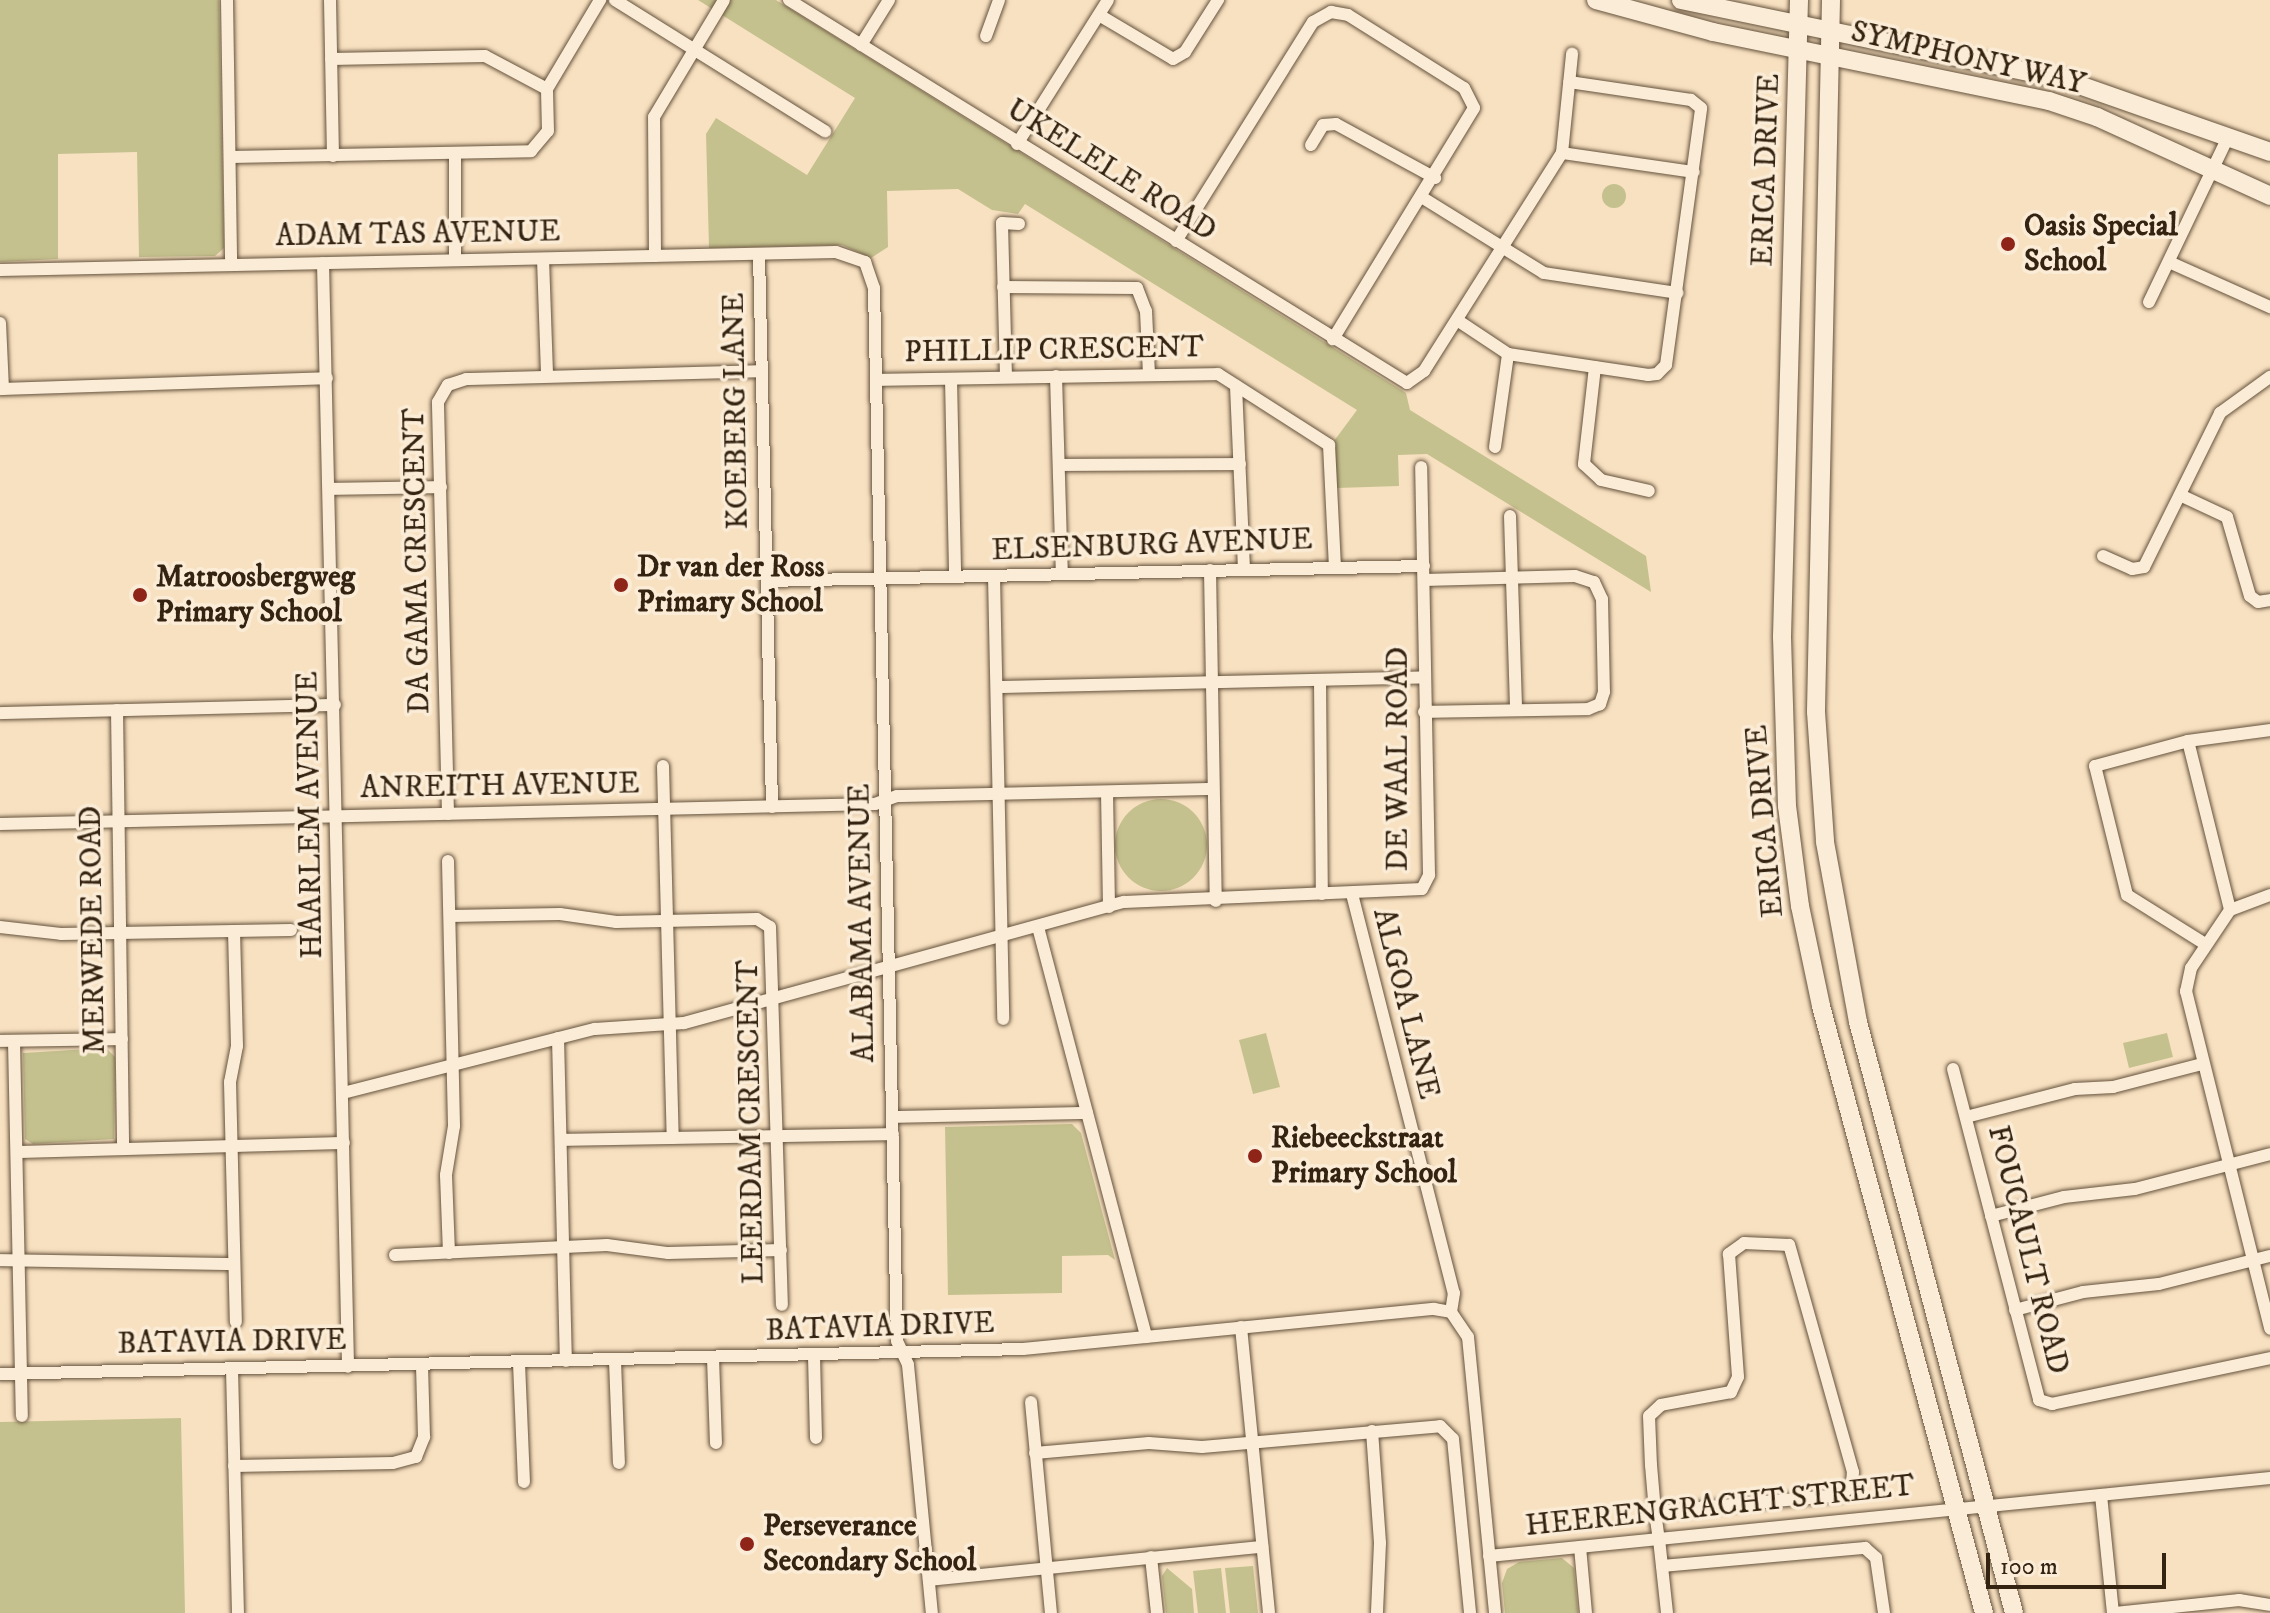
<!DOCTYPE html>
<html>
<head>
<meta charset="utf-8">
<style>
	body { margin:0 }
	#map { position:relative; width:2270px; height:1613px; overflow:hidden; background:#f8e1c1; font-family:"IM FELL DW Pica",serif }
	div>[style] { position:absolute }
	[style*='--x'] { left:calc(var(--x)*1px); top:calc(var(--y)*1px); width:calc(var(--w)*1px); rotate:calc(var(--a)*1deg) }
	.green>* { inset:0; background:#c5c18e }
	.round { border-radius:50% }
	.roads { filter:drop-shadow(0 0 2px #65523c) drop-shadow(0 0 2px #65523c) }
	.minor>* { height:12px; margin:-6px; padding:0 6px; transform-origin:6px; border-radius:6px; background:#faecd7 }
	.secondary>* { height:18px; margin:-9px; padding:0 9px; transform-origin:9px; border-radius:9px; background:#faecd7 }
	.dots>* { width:22px; height:22px; translate:-50% -50%; box-sizing:border-box; border:4px solid #faecd7; border-radius:50% }
	span { translate:-50% -50%; white-space:nowrap; text-align:center; line-height:1.15; -webkit-text-stroke:7px #faecd7; paint-order:stroke }
	.street-label { font-size:30px; color:#342310 }
	.poi-label { font-size:30px; color:#342310; font-weight:700 }
	.left { translate:0 -50%; text-align:left }
	.scale { position:absolute; left:1986px; top:1553px; width:180px; height:36px; box-sizing:border-box; border:4px solid #342310; border-top:0; padding-left:10px; font-size:24px; line-height:28px; white-space:nowrap; color:#342310; -webkit-text-stroke:6px #faecd7; paint-order:stroke }
</style>
</head>
<body>
<div id="map">
	<div class="green">
		<div style="clip-path:polygon(0 0,219px 0,224px 248px,215px 256px,139px 257px,137px 152px,58px 154px,58px 259px,0 262px)"></div>
		<div style="clip-path:polygon(698px 0,776px 0,1406px 393px,1410px 410px,1646px 556px,1651px 592px,1427px 454px,1398px 455px,1399px 486px,1337px 488px,1334px 441px,1357px 410px,1025px 204px,1018px 214px,992px 210px,958px 189px,887px 191px,888px 247px,871px 258px,842px 245px,709px 248px,706px 134px,716px 118px,807px 175px,855px 98px)"></div>
		<div class="round" style="left:1602px;top:184px;width:24px;height:24px"></div>
		<div class="round" style="left:1115px;top:799px;width:92px;height:92px"></div>
		<div style="clip-path:polygon(1266px 1033px,1280px 1087px,1253px 1094px,1239px 1040px)"></div>
		<div style="clip-path:polygon(2167px 1033px,2173px 1057px,2129px 1068px,2123px 1043px)"></div>
		<div style="clip-path:polygon(106px 1048px,115px 1057px,114px 1139px,33px 1144px,25px 1139px,23px 1053px)"></div>
		<div style="clip-path:polygon(1072px 1124px,1081px 1133px,1115px 1260px,1108px 1255px,1062px 1256px,1062px 1293px,948px 1295px,945px 1127px)"></div>
		<div style="clip-path:polygon(181px 1418px,185px 1613px,0 1613px,0 1422px)"></div>
		<div style="clip-path:polygon(1562px 1558px,1574px 1568px,1578px 1613px,1505px 1613px,1502px 1583px,1507px 1569px,1519px 1562px)"></div>
		<div style="clip-path:polygon(1253px 1566px,1258px 1613px,1230px 1613px,1225px 1568px)"></div>
		<div style="clip-path:polygon(1167px 1568px,1192px 1589px,1194px 1613px,1166px 1613px,1162px 1576px)"></div>
		<div style="clip-path:polygon(1221px 1568px,1226px 1613px,1198px 1613px,1193px 1571px)"></div>
	</div>
	<div class="roads">
		<div class="minor">
			<div style="--x:227;--y:0;--w:265;--a:89.1"></div>
			<div style="--x:330;--y:0;--w:156;--a:88.9"></div>
			<div style="--x:615;--y:0;--w:248;--a:32"></div>
			<div style="--x:789;--y:0;--w:727;--a:31.79"></div>
			<div style="--x:1407;--y:383;--w:21;--a:-35"></div>
			<div style="--x:1424;--y:371;--w:258;--a:-57.7"></div>
			<div style="--x:1562;--y:153;--w:100;--a:-84.2"></div>
			<div style="--x:1099;--y:15;--w:86;--a:30.7"></div>
			<div style="--x:1173;--y:59;--w:14;--a:-30"></div>
			<div style="--x:1185;--y:52;--w:62;--a:-57.6"></div>
			<div style="--x:986;--y:36;--w:38;--a:-70"></div>
			<div style="--x:861;--y:45;--w:53;--a:-58.1"></div>
			<div style="--x:331;--y:59;--w:154;--a:-1.1"></div>
			<div style="--x:485;--y:56;--w:70;--a:28"></div>
			<div style="--x:1017;--y:144;--w:170;--a:-57.7"></div>
			<div style="--x:1311;--y:145;--w:23;--a:-59"></div>
			<div style="--x:1323;--y:125;--w:13;--a:-4"></div>
			<div style="--x:1336;--y:124;--w:113;--a:28.6"></div>
			<div style="--x:1562;--y:153;--w:133;--a:8.2"></div>
			<div style="--x:231;--y:157;--w:300;--a:-1.1"></div>
			<div style="--x:531;--y:151;--w:26;--a:-50"></div>
			<div style="--x:548;--y:131;--w:42;--a:-91.4"></div>
			<div style="--x:547;--y:89;--w:104;--a:-59.2"></div>
			<div style="--x:1423;--y:198;--w:142;--a:31.8"></div>
			<div style="--x:1544;--y:273;--w:135;--a:8.5"></div>
			<div style="--x:1176;--y:241;--w:258;--a:-58"></div>
			<div style="--x:1313;--y:22;--w:21;--a:-29"></div>
			<div style="--x:1331;--y:12;--w:17;--a:10"></div>
			<div style="--x:1348;--y:15;--w:137;--a:32.2"></div>
			<div style="--x:1464;--y:88;--w:22;--a:63"></div>
			<div style="--x:1474;--y:108;--w:271;--a:121.4"></div>
			<div style="--x:759;--y:254;--w:553;--a:88.65"></div>
			<div style="--x:655;--y:256;--w:139;--a:-90.4"></div>
			<div style="--x:654;--y:117;--w:136;--a:-59.1"></div>
			<div style="--x:543;--y:259;--w:117;--a:88"></div>
			<div style="--x:455;--y:260;--w:105;--a:-90"></div>
			<div style="--x:2169;--y:262;--w:111;--a:24"></div>
			<div style="--x:323;--y:263;--w:1104;--a:88.7"></div>
			<div style="--x:0;--y:270;--w:836;--a:-1.23"></div>
			<div style="--x:836;--y:252;--w:31;--a:19"></div>
			<div style="--x:865;--y:262;--w:28;--a:71"></div>
			<div style="--x:874;--y:288;--w:1053;--a:88.75"></div>
			<div style="--x:897;--y:1341;--w:26;--a:65"></div>
			<div style="--x:908;--y:1365;--w:249;--a:84.5"></div>
			<div style="--x:1003;--y:287;--w:134;--a:0.4"></div>
			<div style="--x:1137;--y:288;--w:25;--a:69"></div>
			<div style="--x:1146;--y:311;--w:63;--a:87.3"></div>
			<div style="--x:2149;--y:302;--w:185;--a:-64.4"></div>
			<div style="--x:1457;--y:320;--w:61;--a:33.7"></div>
			<div style="--x:1508;--y:354;--w:142;--a:8.5"></div>
			<div style="--x:1648;--y:375;--w:9;--a:-6"></div>
			<div style="--x:1657;--y:374;--w:13;--a:-45"></div>
			<div style="--x:1666;--y:365;--w:259;--a:-82.2"></div>
			<div style="--x:1701;--y:108;--w:13;--a:-141"></div>
			<div style="--x:1691;--y:100;--w:123;--a:-171.6"></div>
			<div style="--x:0;--y:323;--w:66;--a:87.4"></div>
			<div style="--x:1595;--y:367;--w:98;--a:96.5"></div>
			<div style="--x:1584;--y:464;--w:23;--a:43"></div>
			<div style="--x:1601;--y:480;--w:49;--a:12.9"></div>
			<div style="--x:1056;--y:376;--w:198;--a:88.3"></div>
			<div style="--x:1006;--y:377;--w:154;--a:-91.5"></div>
			<div style="--x:1002;--y:223;--w:17;--a:3"></div>
			<div style="--x:951;--y:379;--w:198;--a:88.8"></div>
			<div style="--x:877;--y:380;--w:341;--a:-1"></div>
			<div style="--x:1218;--y:374;--w:132;--a:32.6"></div>
			<div style="--x:1329;--y:445;--w:122;--a:87.2"></div>
			<div style="--x:1236;--y:386;--w:183;--a:87.5"></div>
			<div style="--x:0;--y:389;--w:327;--a:-1.9"></div>
			<div style="--x:1495;--y:447;--w:94;--a:-82"></div>
			<div style="--x:1059;--y:465;--w:181;--a:-0.3"></div>
			<div style="--x:330;--y:489;--w:111;--a:-1"></div>
			<div style="--x:2180;--y:495;--w:52;--a:25.1"></div>
			<div style="--x:2227;--y:517;--w:82;--a:73.8"></div>
			<div style="--x:2250;--y:596;--w:10;--a:37"></div>
			<div style="--x:2258;--y:602;--w:12;--a:-9"></div>
			<div style="--x:1510;--y:516;--w:193;--a:88.2"></div>
			<div style="--x:2103;--y:556;--w:32;--a:24"></div>
			<div style="--x:2132;--y:569;--w:12;--a:-9"></div>
			<div style="--x:2144;--y:567;--w:172;--a:-63.7"></div>
			<div style="--x:2220;--y:413;--w:62;--a:-35.8"></div>
			<div style="--x:1210;--y:570;--w:331;--a:89"></div>
			<div style="--x:994;--y:576;--w:443;--a:88.8"></div>
			<div style="--x:1424;--y:580;--w:151;--a:-1.5"></div>
			<div style="--x:1575;--y:576;--w:20;--a:18"></div>
			<div style="--x:1594;--y:582;--w:19;--a:65"></div>
			<div style="--x:1602;--y:599;--w:93;--a:88.8"></div>
			<div style="--x:1604;--y:692;--w:13;--a:108"></div>
			<div style="--x:1600;--y:704;--w:13;--a:157"></div>
			<div style="--x:1588;--y:709;--w:164;--a:179"></div>
			<div style="--x:767;--y:581;--w:657;--a:-1.31"></div>
			<div style="--x:1320;--y:680;--w:214;--a:89.5"></div>
			<div style="--x:997;--y:687;--w:428;--a:-1.3"></div>
			<div style="--x:117;--y:710;--w:439;--a:89.2"></div>
			<div style="--x:0;--y:713;--w:335;--a:-1.4"></div>
			<div style="--x:2188;--y:741;--w:174;--a:76"></div>
			<div style="--x:663;--y:766;--w:372;--a:88.5"></div>
			<div style="--x:1107;--y:792;--w:115;--a:89"></div>
			<div style="--x:448;--y:814;--w:412;--a:-91.4"></div>
			<div style="--x:438;--y:402;--w:20;--a:-60"></div>
			<div style="--x:448;--y:385;--w:19;--a:-18"></div>
			<div style="--x:466;--y:379;--w:296;--a:-1.5"></div>
			<div style="--x:0;--y:824;--w:875;--a:-1.31"></div>
			<div style="--x:875;--y:804;--w:23;--a:-20"></div>
			<div style="--x:897;--y:796;--w:316;--a:-1.3"></div>
			<div style="--x:448;--y:861;--w:265;--a:88.7"></div>
			<div style="--x:454;--y:1126;--w:50;--a:99.3"></div>
			<div style="--x:446;--y:1175;--w:78;--a:87.8"></div>
			<div style="--x:1352;--y:894;--w:412;--a:75.7"></div>
			<div style="--x:1454;--y:1293;--w:19;--a:99"></div>
			<div style="--x:2270;--y:895;--w:43;--a:159.4"></div>
			<div style="--x:2230;--y:910;--w:70;--a:123.9"></div>
			<div style="--x:2191;--y:968;--w:24;--a:102"></div>
			<div style="--x:2186;--y:991;--w:348;--a:76"></div>
			<div style="--x:450;--y:916;--w:110;--a:-1"></div>
			<div style="--x:560;--y:914;--w:57;--a:8.1"></div>
			<div style="--x:616;--y:922;--w:141;--a:-1.2"></div>
			<div style="--x:757;--y:919;--w:15;--a:32"></div>
			<div style="--x:770;--y:927;--w:378;--a:88.2"></div>
			<div style="--x:0;--y:927;--w:61;--a:6.5"></div>
			<div style="--x:61;--y:934;--w:230;--a:-1"></div>
			<div style="--x:1038;--y:927;--w:424;--a:75.2"></div>
			<div style="--x:234;--y:931;--w:115;--a:88.5"></div>
			<div style="--x:237;--y:1046;--w:37;--a:101"></div>
			<div style="--x:230;--y:1082;--w:240;--a:88.6"></div>
			<div style="--x:2205;--y:944;--w:92;--a:-147.9"></div>
			<div style="--x:2127;--y:895;--w:133;--a:-103.9"></div>
			<div style="--x:2095;--y:766;--w:96;--a:-15"></div>
			<div style="--x:2188;--y:741;--w:83;--a:-7.6"></div>
			<div style="--x:558;--y:1038;--w:323;--a:88.6"></div>
			<div style="--x:0;--y:1041;--w:122;--a:-0.9"></div>
			<div style="--x:14;--y:1041;--w:375;--a:88.8"></div>
			<div style="--x:1953;--y:1069;--w:342;--a:75.4"></div>
			<div style="--x:2039;--y:1400;--w:14;--a:17"></div>
			<div style="--x:2052;--y:1404;--w:223;--a:-11.9"></div>
			<div style="--x:343;--y:1093;--w:260;--a:-14.3"></div>
			<div style="--x:595;--y:1029;--w:89;--a:-3.9"></div>
			<div style="--x:684;--y:1023;--w:456;--a:-15.4"></div>
			<div style="--x:1124;--y:902;--w:298;--a:-2.5"></div>
			<div style="--x:1422;--y:889;--w:16;--a:-63"></div>
			<div style="--x:1429;--y:875;--w:408;--a:-91.1"></div>
			<div style="--x:893;--y:1117;--w:194;--a:-1.2"></div>
			<div style="--x:1966;--y:1117;--w:113;--a:-14.4"></div>
			<div style="--x:2075;--y:1089;--w:38;--a:-3"></div>
			<div style="--x:2113;--y:1087;--w:92;--a:-14.5"></div>
			<div style="--x:562;--y:1140;--w:331;--a:-1"></div>
			<div style="--x:17;--y:1152;--w:327;--a:-1.6"></div>
			<div style="--x:1991;--y:1216;--w:75;--a:-14.6"></div>
			<div style="--x:2064;--y:1197;--w:71;--a:-6.4"></div>
			<div style="--x:2135;--y:1189;--w:139;--a:-14.5"></div>
			<div style="--x:395;--y:1255;--w:212;--a:-2.7"></div>
			<div style="--x:607;--y:1245;--w:62;--a:7.5"></div>
			<div style="--x:668;--y:1253;--w:113;--a:-1.5"></div>
			<div style="--x:0;--y:1260;--w:234;--a:1"></div>
			<div style="--x:2015;--y:1310;--w:70;--a:-14.8"></div>
			<div style="--x:2083;--y:1292;--w:76;--a:-6"></div>
			<div style="--x:2159;--y:1284;--w:114;--a:-14.2"></div>
			<div style="--x:1241;--y:1327;--w:287;--a:84.4"></div>
			<div style="--x:814;--y:1356;--w:82;--a:88.6"></div>
			<div style="--x:713;--y:1358;--w:85;--a:88"></div>
			<div style="--x:615;--y:1361;--w:102;--a:87.8"></div>
			<div style="--x:519;--y:1363;--w:119;--a:87.6"></div>
			<div style="--x:232;--y:1369;--w:244;--a:88.6"></div>
			<div style="--x:0;--y:1374;--w:1023;--a:-1.4"></div>
			<div style="--x:1023;--y:1349;--w:413;--a:-5.6"></div>
			<div style="--x:1434;--y:1309;--w:17;--a:10"></div>
			<div style="--x:1451;--y:1312;--w:30;--a:56"></div>
			<div style="--x:1468;--y:1337;--w:277;--a:84.4"></div>
			<div style="--x:1031;--y:1402;--w:212;--a:84.6"></div>
			<div style="--x:1372;--y:1431;--w:112;--a:85.9"></div>
			<div style="--x:1380;--y:1543;--w:70;--a:92.5"></div>
			<div style="--x:1035;--y:1453;--w:114;--a:-5"></div>
			<div style="--x:1149;--y:1443;--w:53;--a:4.3"></div>
			<div style="--x:1202;--y:1447;--w:239;--a:-5"></div>
			<div style="--x:1440;--y:1426;--w:18;--a:45"></div>
			<div style="--x:1453;--y:1439;--w:175;--a:84.4"></div>
			<div style="--x:234;--y:1466;--w:159;--a:-1.1"></div>
			<div style="--x:393;--y:1463;--w:24;--a:-15"></div>
			<div style="--x:416;--y:1457;--w:22;--a:-68"></div>
			<div style="--x:424;--y:1437;--w:72;--a:-91.6"></div>
			<div style="--x:2101;--y:1495;--w:119;--a:84.2"></div>
			<div style="--x:1655;--y:1512;--w:187;--a:-5.2"></div>
			<div style="--x:1841;--y:1495;--w:15;--a:-42"></div>
			<div style="--x:1852;--y:1485;--w:13;--a:-86"></div>
			<div style="--x:1853;--y:1472;--w:236;--a:-105.7"></div>
			<div style="--x:1789;--y:1245;--w:45;--a:-177.5"></div>
			<div style="--x:1744;--y:1243;--w:19;--a:144"></div>
			<div style="--x:1729;--y:1254;--w:123;--a:85.8"></div>
			<div style="--x:1738;--y:1377;--w:17;--a:115"></div>
			<div style="--x:1731;--y:1392;--w:71;--a:169.5"></div>
			<div style="--x:1661;--y:1405;--w:16;--a:137"></div>
			<div style="--x:1649;--y:1416;--w:49;--a:87.7"></div>
			<div style="--x:1651;--y:1465;--w:47;--a:85.1"></div>
			<div style="--x:1655;--y:1512;--w:27;--a:82"></div>
			<div style="--x:1659;--y:1539;--w:74;--a:83.8"></div>
			<div style="--x:1580;--y:1547;--w:66;--a:84.8"></div>
			<div style="--x:1489;--y:1556;--w:785;--a:-5.7"></div>
			<div style="--x:1151;--y:1557;--w:56;--a:83.9"></div>
			<div style="--x:1662;--y:1566;--w:204;--a:-5.1"></div>
			<div style="--x:1865;--y:1548;--w:15;--a:42"></div>
			<div style="--x:1876;--y:1558;--w:56;--a:81.7"></div>
			<div style="--x:929;--y:1580;--w:335;--a:-5.7"></div>
			<div style="--x:2115;--y:1613;--w:125;--a:-6"></div>
			<div style="--x:2239;--y:1600;--w:31;--a:9"></div>
		</div>
		<div class="secondary">
			<div style="--x:1596;--y:0;--w:121;--a:15.3"></div>
			<div style="--x:1713;--y:32;--w:343;--a:11.6"></div>
			<div style="--x:2049;--y:101;--w:51;--a:18.4"></div>
			<div style="--x:2097;--y:117;--w:190;--a:24.5"></div>
			<div style="--x:1681;--y:0;--w:389;--a:11.7"></div>
			<div style="--x:2062;--y:79;--w:220;--a:19.3"></div>
			<div style="--x:1799;--y:0;--w:637;--a:91.53"></div>
			<div style="--x:1782;--y:637;--w:169;--a:88.3"></div>
			<div style="--x:1787;--y:806;--w:101;--a:82.6"></div>
			<div style="--x:1800;--y:906;--w:102;--a:78.1"></div>
			<div style="--x:1821;--y:1006;--w:629;--a:74.97"></div>
			<div style="--x:1831;--y:0;--w:712;--a:91.21"></div>
			<div style="--x:1816;--y:712;--w:130;--a:86"></div>
			<div style="--x:1825;--y:842;--w:183;--a:79.6"></div>
			<div style="--x:1858;--y:1022;--w:611;--a:75.21"></div>
		</div>
	</div>
	<div class="dots">
		<div style="left:2008px;top:244px;background:#8f2418"></div>
		<div style="left:621px;top:585px;background:#8f2418"></div>
		<div style="left:140px;top:595px;background:#8f2418"></div>
		<div style="left:1255px;top:1156px;background:#8f2418"></div>
		<div style="left:747px;top:1544px;background:#8f2418"></div>
	</div>
	<div class="street-label">
		<span style="left:1968px;top:59px;rotate:13deg">SYMPHONY WAY</span>
		<span style="left:1767px;top:170px;rotate:-88deg">ERICA DRIVE</span>
		<span style="left:1111px;top:171px;rotate:32deg">UKELELE ROAD</span>
		<span style="left:418px;top:235px;rotate:-1deg">ADAM TAS AVENUE</span>
		<span style="left:1054px;top:351px;rotate:-1deg">PHILLIP CRESCENT</span>
		<span style="left:737px;top:411px;rotate:-91deg">KOEBERG LANE</span>
		<span style="left:1152px;top:546px;rotate:-2deg">ELSENBURG AVENUE</span>
		<span style="left:418px;top:561px;rotate:-91deg">DA GAMA CRESCENT</span>
		<span style="left:1399px;top:759px;rotate:-90deg">DE WAAL ROAD</span>
		<span style="left:500px;top:787px;rotate:-1deg">ANREITH AVENUE</span>
		<span style="left:311px;top:815px;rotate:-91deg">HAARLEM AVENUE</span>
		<span style="left:1766px;top:821px;rotate:-95deg">ERICA DRIVE</span>
		<span style="left:863px;top:923px;rotate:-91deg">ALABAMA AVENUE</span>
		<span style="left:94px;top:930px;rotate:-91deg">MERWEDE ROAD</span>
		<span style="left:1405px;top:1004px;rotate:76deg">ALGOA LANE</span>
		<span style="left:752px;top:1122px;rotate:-91deg">LEERDAM CRESCENT</span>
		<span style="left:2027px;top:1250px;rotate:76deg">FOUCAULT ROAD</span>
		<span style="left:880px;top:1328px;rotate:-2deg">BATAVIA DRIVE</span>
		<span style="left:232px;top:1343px;rotate:-1deg">BATAVIA DRIVE</span>
		<span style="left:1720px;top:1507px;rotate:-6deg">HEERENGRACHT STREET</span>
	</div>
	<div class="poi-label">
		<span class="left" style="left:2024px;top:244px">Oasis Special<br>School</span>
		<span class="left" style="left:637px;top:585px">Dr van der Ross<br>Primary School</span>
		<span class="left" style="left:156px;top:595px">Matroosbergweg<br>Primary School</span>
		<span class="left" style="left:1271px;top:1156px">Riebeeckstraat<br>Primary School</span>
		<span class="left" style="left:763px;top:1544px">Perseverance<br>Secondary School</span>
	</div>
	<div class="scale">100 m</div>
</div>
</body>
</html>
